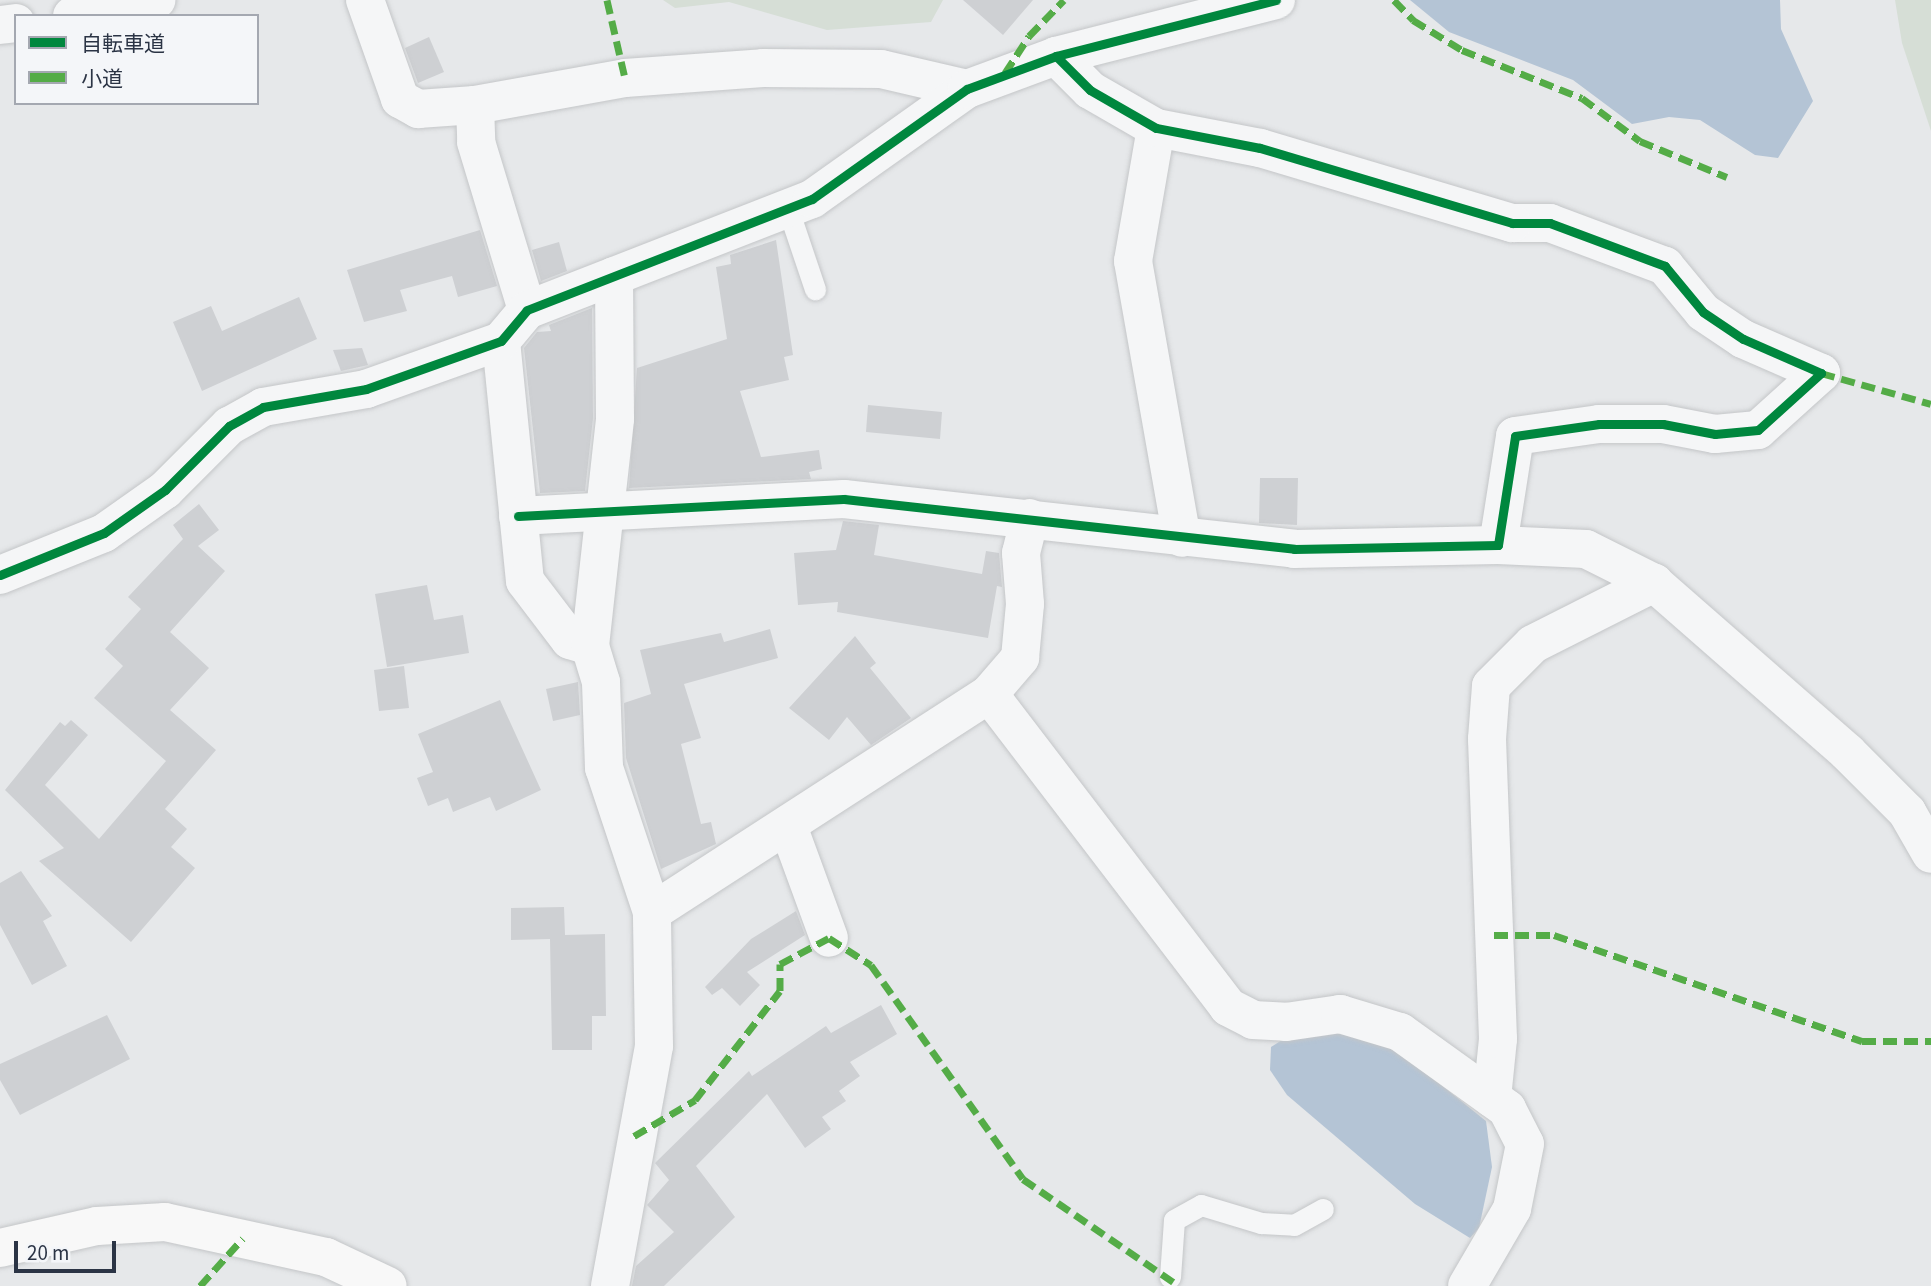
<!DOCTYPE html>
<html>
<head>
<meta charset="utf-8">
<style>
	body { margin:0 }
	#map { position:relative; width:1931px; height:1286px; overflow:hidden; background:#e6e8ea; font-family:"Source Sans 3","Noto Sans JP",sans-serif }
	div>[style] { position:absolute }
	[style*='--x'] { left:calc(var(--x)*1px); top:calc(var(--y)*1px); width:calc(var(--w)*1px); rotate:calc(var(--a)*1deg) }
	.green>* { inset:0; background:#d6ded6 }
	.water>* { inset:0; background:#b4c4d5 }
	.building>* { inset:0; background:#ced0d3 }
	.roads { filter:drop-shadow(0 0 2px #c4c6c8) drop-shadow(0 0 2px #c4c6c8) }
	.lane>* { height:21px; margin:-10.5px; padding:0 10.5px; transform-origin:10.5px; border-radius:10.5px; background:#f5f6f7 }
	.street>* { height:38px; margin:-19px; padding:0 19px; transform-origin:19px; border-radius:19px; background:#f5f6f7 }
	.secondary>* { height:38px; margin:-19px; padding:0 19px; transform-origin:19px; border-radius:19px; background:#f8f8f8 }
	.quiet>* { height:7px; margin-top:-3.5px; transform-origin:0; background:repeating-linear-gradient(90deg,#54ac47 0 14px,transparent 0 21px) }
	.cycleway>* { height:9px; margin:-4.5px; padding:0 4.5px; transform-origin:4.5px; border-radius:4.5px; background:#00873e }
	span { translate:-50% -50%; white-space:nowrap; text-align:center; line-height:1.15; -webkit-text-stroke:5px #f4f6f9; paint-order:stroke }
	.legend { position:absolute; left:14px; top:14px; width:245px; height:91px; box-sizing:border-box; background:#f4f6f9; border:2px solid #a4a8b1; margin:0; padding:9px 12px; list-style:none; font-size:21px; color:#2b3445 }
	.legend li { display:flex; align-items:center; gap:14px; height:35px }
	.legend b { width:35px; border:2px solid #a4a8b1 }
	.scale { position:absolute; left:14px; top:1241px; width:102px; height:32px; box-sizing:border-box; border:4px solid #2b3445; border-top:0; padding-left:9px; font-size:21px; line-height:24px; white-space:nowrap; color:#2b3445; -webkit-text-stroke:5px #f4f6f9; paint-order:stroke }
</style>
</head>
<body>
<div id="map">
	<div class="green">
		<div style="clip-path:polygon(663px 0,943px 0,931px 22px,827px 30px,729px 2px,675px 8px)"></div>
		<div style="clip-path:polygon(1895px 0,1931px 0,1931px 131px,1902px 43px)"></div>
	</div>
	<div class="water">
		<div style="clip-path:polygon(1410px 0,1780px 0,1781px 29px,1813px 101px,1778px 158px,1755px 155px,1700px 120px,1669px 117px,1632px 124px,1573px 80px,1449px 32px)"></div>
		<div style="clip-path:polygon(1323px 1030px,1360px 1033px,1404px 1055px,1486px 1121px,1492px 1167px,1479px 1228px,1470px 1238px,1415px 1204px,1287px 1095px,1270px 1070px,1271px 1047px,1290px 1035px)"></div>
	</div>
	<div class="building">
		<div style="clip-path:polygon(963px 0,1033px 0,1003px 35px)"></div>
		<div style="clip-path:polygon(429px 37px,444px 72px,418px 83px,405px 48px)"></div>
		<div style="clip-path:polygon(480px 230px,497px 286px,458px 297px,452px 276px,400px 290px,407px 311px,364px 322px,347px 270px)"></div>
		<div style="clip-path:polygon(776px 240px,793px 355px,784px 357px,789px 380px,740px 391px,761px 457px,819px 450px,822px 469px,809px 472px,811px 479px,629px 488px,637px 368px,727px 339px,716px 267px,731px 264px,730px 255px)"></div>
		<div style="clip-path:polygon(559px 242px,567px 271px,541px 281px,532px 250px)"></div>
		<div style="clip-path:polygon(299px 297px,317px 339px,202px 391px,173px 322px,211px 306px,222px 331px)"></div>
		<div style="clip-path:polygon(592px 308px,593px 418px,585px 491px,540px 493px,524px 348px,537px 332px,551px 331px,549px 325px)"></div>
		<div style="clip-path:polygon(362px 348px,368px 365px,341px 371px,333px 350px)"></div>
		<div style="clip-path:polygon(868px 405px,942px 412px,940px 439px,866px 432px)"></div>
		<div style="clip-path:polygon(1260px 478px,1298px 478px,1297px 525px,1259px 523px)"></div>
		<div style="clip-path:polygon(199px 504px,219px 530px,198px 546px,225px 571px,170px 632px,209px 668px,170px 710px,216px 750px,165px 809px,187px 829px,171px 847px,195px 868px,131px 942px,39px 861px,64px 848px,5px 790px,60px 722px,65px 726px,71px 720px,88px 735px,45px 785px,99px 839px,166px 761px,94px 698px,123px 666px,105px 649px,141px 609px,128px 597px,183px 539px,173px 525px)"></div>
		<div style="clip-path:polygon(843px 521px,879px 525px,874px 555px,982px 574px,986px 551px,999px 553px,1002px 587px,997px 586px,988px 638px,837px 612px,838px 602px,798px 605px,794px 553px,836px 550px)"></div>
		<div style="clip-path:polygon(427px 585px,434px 620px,463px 615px,469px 653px,387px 667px,375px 594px)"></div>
		<div style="clip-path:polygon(770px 629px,778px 658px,684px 684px,701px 738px,681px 744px,701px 824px,711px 822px,716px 844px,661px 869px,626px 758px,624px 703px,651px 694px,640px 650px,721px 633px,724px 642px)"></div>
		<div style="clip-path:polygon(855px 636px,876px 663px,870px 668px,911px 718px,871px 745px,847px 717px,829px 740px,789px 708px)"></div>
		<div style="clip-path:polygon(404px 666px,409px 708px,379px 711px,374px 670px)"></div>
		<div style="clip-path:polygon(578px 682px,580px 715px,553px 721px,546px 689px)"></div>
		<div style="clip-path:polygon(500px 700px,541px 790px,496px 811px,490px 797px,453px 812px,448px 798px,428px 806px,417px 778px,433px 772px,418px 734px)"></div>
		<div style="clip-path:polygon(21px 871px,52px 916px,43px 921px,67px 966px,32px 985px,0 925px,0 883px)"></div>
		<div style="clip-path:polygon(564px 907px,565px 935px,605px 934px,606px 1016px,592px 1016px,592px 1050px,552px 1050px,550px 939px,511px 940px,511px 908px)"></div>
		<div style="clip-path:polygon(796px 911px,805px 935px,747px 972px,760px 985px,740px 1006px,722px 988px,712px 995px,705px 987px,751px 939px)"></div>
		<div style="clip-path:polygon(881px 1005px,897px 1034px,850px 1062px,860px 1076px,839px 1091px,846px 1101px,822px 1117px,831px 1129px,805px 1148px,767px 1094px,696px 1166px,735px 1217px,664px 1286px,632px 1286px,636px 1266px,674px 1232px,647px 1205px,669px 1180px,655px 1163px,749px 1071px,752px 1076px,826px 1026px,831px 1033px)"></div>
		<div style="clip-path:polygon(107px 1015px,130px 1059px,20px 1115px,0 1080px,0 1064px)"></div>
	</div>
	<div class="roads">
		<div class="lane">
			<div style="--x:787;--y:206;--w:88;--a:71.4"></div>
			<div style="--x:1170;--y:1277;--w:57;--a:-86"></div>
			<div style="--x:1174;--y:1220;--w:31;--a:-29"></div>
			<div style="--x:1201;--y:1205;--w:63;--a:16.7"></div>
			<div style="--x:1261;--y:1223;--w:33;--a:3"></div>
			<div style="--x:1294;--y:1225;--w:33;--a:-29"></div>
		</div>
		<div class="street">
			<div style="--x:365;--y:0;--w:105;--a:70.5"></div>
			<div style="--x:400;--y:99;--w:21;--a:29"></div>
			<div style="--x:418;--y:109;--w:57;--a:-4"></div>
			<div style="--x:475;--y:105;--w:37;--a:88"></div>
			<div style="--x:476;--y:142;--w:176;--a:73.1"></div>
			<div style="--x:72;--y:16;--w:86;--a:-10.8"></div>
			<div style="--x:0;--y:25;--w:16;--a:-7"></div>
			<div style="--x:475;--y:105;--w:152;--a:-10.2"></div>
			<div style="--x:625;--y:78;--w:138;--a:-4.1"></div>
			<div style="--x:763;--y:68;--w:118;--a:0.5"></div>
			<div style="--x:881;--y:69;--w:88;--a:13.1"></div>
			<div style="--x:1156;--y:128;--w:135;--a:99.8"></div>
			<div style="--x:1133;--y:261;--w:281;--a:80"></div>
			<div style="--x:501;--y:341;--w:241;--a:84.3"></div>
			<div style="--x:525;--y:581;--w:74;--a:52.7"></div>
			<div style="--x:570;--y:640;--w:21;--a:17"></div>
			<div style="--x:518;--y:516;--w:326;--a:-3"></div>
			<div style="--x:844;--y:499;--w:453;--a:6.3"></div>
			<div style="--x:1294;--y:549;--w:204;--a:-1.1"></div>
			<div style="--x:1498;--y:545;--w:110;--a:-81.1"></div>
			<div style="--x:1515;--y:436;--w:85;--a:-8.1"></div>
			<div style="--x:1599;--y:424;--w:64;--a:0"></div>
			<div style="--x:1663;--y:424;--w:53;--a:10.9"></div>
			<div style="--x:1715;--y:434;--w:43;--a:-5.3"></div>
			<div style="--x:1758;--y:430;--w:85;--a:-42.1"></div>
			<div style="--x:1821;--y:373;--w:85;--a:-156.4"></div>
			<div style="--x:1743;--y:339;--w:48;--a:-146"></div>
			<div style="--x:1703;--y:312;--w:60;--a:-129.6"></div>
			<div style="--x:1665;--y:266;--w:123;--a:-159.5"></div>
			<div style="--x:1550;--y:223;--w:38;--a:180"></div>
			<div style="--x:1512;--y:223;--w:263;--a:-163.4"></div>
			<div style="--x:1260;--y:148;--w:106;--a:-169.1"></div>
			<div style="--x:1156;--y:128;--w:76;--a:-150.1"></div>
			<div style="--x:1090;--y:90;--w:48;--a:-135"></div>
			<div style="--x:1498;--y:545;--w:88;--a:2.6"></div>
			<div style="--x:1586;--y:549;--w:76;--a:26.6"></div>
			<div style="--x:1654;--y:583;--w:257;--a:41.2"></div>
			<div style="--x:1847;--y:752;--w:85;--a:45"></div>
			<div style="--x:1907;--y:812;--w:48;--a:60.3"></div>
			<div style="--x:0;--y:575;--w:112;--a:-22"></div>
			<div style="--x:104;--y:533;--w:75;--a:-35.2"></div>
			<div style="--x:165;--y:490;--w:91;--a:-45"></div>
			<div style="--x:229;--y:426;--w:39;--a:-29"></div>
			<div style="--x:263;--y:407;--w:105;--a:-9.9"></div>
			<div style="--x:366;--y:389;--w:143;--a:-19.6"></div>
			<div style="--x:501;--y:341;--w:40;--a:-50"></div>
			<div style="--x:527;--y:310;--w:306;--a:-21.3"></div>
			<div style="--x:812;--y:199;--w:190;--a:-35.4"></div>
			<div style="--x:967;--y:89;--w:95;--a:-20.3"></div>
			<div style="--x:1056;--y:56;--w:227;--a:-14.3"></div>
			<div style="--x:989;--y:694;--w:394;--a:52.6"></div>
			<div style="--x:1228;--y:1007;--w:28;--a:27"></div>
			<div style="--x:1253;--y:1020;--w:33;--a:3"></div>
			<div style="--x:1286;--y:1022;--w:55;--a:-8.4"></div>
			<div style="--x:1340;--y:1014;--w:63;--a:16.7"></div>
			<div style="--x:1400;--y:1032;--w:132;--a:35.7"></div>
			<div style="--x:1507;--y:1109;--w:39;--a:63"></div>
			<div style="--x:1525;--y:1144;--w:66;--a:101.3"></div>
			<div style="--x:1512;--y:1209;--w:89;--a:120.3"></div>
			<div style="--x:788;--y:826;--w:119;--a:69.9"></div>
			<div style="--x:652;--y:912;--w:401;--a:-32.9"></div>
			<div style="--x:989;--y:694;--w:48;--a:-49.3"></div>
			<div style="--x:1020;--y:658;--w:54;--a:-84.7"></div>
			<div style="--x:1025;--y:604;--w:51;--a:-94.5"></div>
			<div style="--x:1021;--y:553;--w:36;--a:-76"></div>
			<div style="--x:1492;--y:1098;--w:59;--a:-84.2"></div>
			<div style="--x:1498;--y:1039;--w:300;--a:-92.1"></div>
			<div style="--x:1487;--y:739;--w:53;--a:-85.7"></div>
			<div style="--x:1491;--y:686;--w:59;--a:-45"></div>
			<div style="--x:1533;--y:644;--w:136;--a:-26.8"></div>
			<div style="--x:610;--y:1286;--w:244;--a:-79.6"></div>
			<div style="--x:654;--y:1046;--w:134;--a:-90.9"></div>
			<div style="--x:652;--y:912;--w:152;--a:-108.4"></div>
			<div style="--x:604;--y:768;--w:86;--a:-92"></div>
			<div style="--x:601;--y:682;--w:38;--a:-107"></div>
			<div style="--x:590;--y:646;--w:228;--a:-83.7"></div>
			<div style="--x:615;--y:419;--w:143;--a:-90.4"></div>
		</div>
		<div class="secondary">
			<div style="--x:0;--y:1248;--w:99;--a:-12.8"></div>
			<div style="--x:97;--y:1226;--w:68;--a:-3.4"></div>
			<div style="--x:165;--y:1222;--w:165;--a:12.3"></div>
			<div style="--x:326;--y:1257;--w:68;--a:25.1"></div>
		</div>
	</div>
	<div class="quiet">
		<div style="--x:607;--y:0;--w:80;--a:77"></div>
		<div style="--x:1394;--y:0;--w:28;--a:46"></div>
		<div style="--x:1413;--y:20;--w:57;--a:31.5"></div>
		<div style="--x:1462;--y:50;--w:129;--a:21.8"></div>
		<div style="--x:1582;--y:98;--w:72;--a:36.6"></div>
		<div style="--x:1640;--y:141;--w:94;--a:22.5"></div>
		<div style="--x:1005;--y:73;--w:44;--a:-57"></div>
		<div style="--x:1029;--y:36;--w:50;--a:-45.8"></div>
		<div style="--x:1821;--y:373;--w:114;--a:15.7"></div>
		<div style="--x:1494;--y:935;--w:60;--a:0"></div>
		<div style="--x:1554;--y:935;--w:326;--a:19"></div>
		<div style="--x:1862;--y:1041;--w:69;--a:0"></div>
		<div style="--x:634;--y:1136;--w:71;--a:-30.5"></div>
		<div style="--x:695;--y:1100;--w:138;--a:-52.1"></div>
		<div style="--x:780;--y:991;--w:27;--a:-90"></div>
		<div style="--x:780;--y:964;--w:55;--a:-28"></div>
		<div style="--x:829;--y:938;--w:50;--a:32.7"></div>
		<div style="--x:871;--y:965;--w:262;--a:54.6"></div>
		<div style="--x:1023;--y:1179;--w:189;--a:34.4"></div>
		<div style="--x:200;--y:1286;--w:64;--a:-48.1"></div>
	</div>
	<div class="cycleway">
		<div style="--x:518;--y:516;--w:326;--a:-3"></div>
		<div style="--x:844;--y:499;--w:453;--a:6.3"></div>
		<div style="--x:1294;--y:549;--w:204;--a:-1.1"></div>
		<div style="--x:1498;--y:545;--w:110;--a:-81.1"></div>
		<div style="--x:1515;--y:436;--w:85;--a:-8.1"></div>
		<div style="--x:1599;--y:424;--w:64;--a:0"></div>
		<div style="--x:1663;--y:424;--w:53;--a:10.9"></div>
		<div style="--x:1715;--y:434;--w:43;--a:-5.3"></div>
		<div style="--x:1758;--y:430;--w:85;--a:-42.1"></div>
		<div style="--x:1821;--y:373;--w:85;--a:-156.4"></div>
		<div style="--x:1743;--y:339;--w:48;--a:-146"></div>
		<div style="--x:1703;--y:312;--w:60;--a:-129.6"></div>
		<div style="--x:1665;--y:266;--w:123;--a:-159.5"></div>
		<div style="--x:1550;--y:223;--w:38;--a:180"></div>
		<div style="--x:1512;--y:223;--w:263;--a:-163.4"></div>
		<div style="--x:1260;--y:148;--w:106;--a:-169.1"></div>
		<div style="--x:1156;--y:128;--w:76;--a:-150.1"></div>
		<div style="--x:1090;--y:90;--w:48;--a:-135"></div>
		<div style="--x:0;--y:575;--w:112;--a:-22"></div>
		<div style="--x:104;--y:533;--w:75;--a:-35.2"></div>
		<div style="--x:165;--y:490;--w:91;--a:-45"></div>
		<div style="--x:229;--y:426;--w:39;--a:-29"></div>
		<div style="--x:263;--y:407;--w:105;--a:-9.9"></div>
		<div style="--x:366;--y:389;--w:143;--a:-19.6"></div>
		<div style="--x:501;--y:341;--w:40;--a:-50"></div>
		<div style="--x:527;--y:310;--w:306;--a:-21.3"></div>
		<div style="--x:812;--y:199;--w:190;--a:-35.4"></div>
		<div style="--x:967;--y:89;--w:95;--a:-20.3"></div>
		<div style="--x:1056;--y:56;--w:227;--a:-14.3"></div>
	</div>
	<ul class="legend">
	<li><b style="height:9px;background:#00873e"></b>自転車道</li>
	<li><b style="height:9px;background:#54ac47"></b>小道</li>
	</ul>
	<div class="scale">20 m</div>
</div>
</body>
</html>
